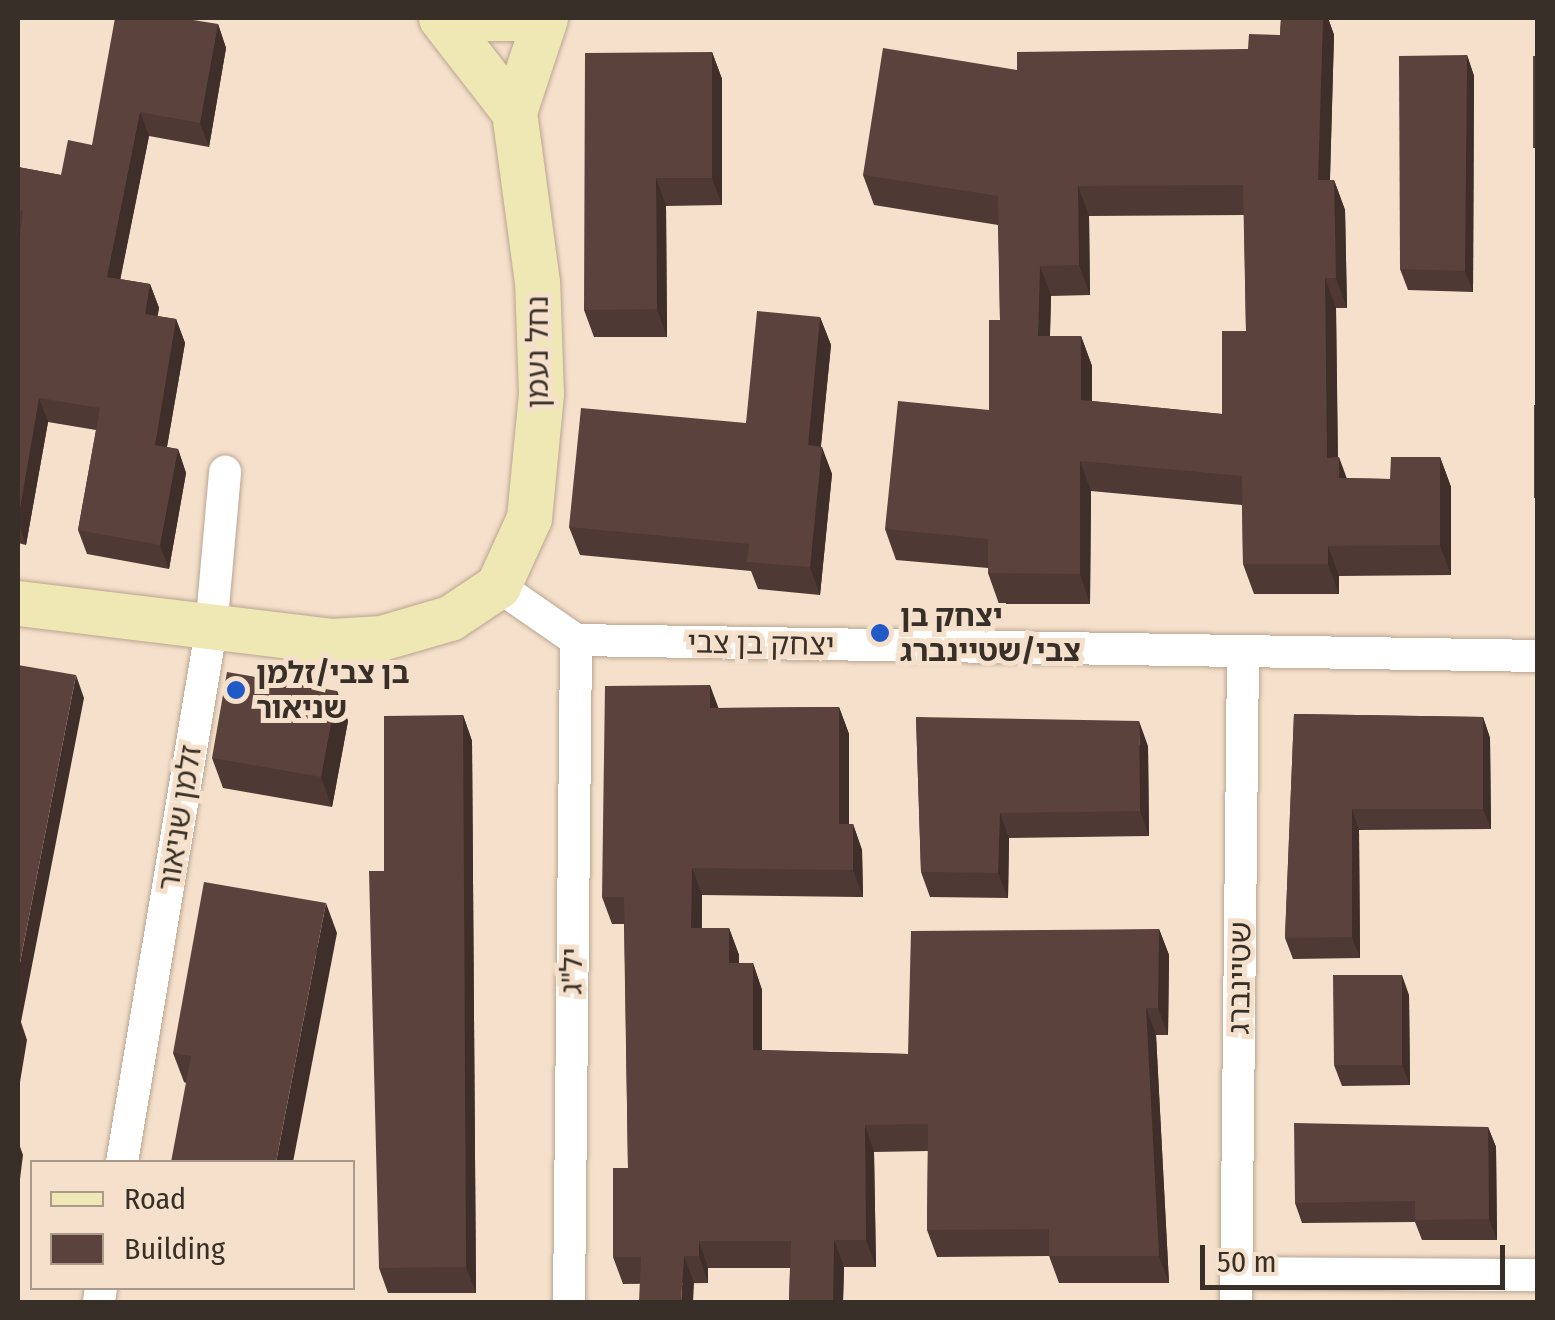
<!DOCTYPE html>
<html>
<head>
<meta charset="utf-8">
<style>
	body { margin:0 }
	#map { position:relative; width:1555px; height:1320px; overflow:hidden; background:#f5e0cb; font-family:"Fira Sans Condensed","Noto Sans Hebrew",sans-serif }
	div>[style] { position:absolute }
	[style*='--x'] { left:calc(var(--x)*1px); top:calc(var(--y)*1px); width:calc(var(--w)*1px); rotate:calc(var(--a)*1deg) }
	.roads { filter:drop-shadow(0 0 2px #b9a591) drop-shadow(0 0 2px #b9a591) }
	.street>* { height:32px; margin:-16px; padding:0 16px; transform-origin:16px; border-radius:16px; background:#fff }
	.secondary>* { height:45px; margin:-22.5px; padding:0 22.5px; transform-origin:22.5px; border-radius:22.5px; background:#efe7b4 }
	.wall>* { inset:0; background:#4e3934 }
	.shaded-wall>* { inset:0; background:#402e2a }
	.building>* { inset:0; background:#5b423c }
	.dots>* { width:28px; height:28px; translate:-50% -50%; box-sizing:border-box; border:5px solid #f5e0cb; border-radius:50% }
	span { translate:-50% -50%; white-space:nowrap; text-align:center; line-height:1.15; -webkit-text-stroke:10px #f5e0cb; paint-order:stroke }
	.street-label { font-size:30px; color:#383028 }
	.poi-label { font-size:30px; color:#383028; font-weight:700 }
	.left { translate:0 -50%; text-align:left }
	.frame { position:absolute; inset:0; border:20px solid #383028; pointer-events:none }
	.legend { position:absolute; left:30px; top:1160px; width:325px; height:130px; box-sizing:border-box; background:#f5e0cb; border:2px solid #a99a8a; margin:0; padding:12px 18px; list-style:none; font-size:30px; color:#383028 }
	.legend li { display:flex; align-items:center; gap:20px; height:50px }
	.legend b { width:50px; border:2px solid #a99a8a }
	.scale { position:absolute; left:1200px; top:1245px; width:305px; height:45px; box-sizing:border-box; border:5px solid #383028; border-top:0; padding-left:12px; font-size:30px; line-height:35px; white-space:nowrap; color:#383028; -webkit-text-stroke:8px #f5e0cb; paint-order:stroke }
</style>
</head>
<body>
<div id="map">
	<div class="roads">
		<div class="street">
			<div style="--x:498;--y:586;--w:95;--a:34.7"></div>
			<div style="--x:576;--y:640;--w:962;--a:0.95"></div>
			<div style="--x:122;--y:1162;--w:539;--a:-80.5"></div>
			<div style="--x:211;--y:630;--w:159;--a:-84.9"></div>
			<div style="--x:1236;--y:1273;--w:302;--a:0.4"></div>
			<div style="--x:99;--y:1302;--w:14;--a:-82"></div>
			<div style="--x:569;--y:1302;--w:662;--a:-89.39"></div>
			<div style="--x:1236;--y:1302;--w:648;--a:-89.38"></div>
		</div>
		<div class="secondary">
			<div style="--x:441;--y:18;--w:119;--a:52.2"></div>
			<div style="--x:444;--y:18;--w:74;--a:0"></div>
			<div style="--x:18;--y:603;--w:315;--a:6.9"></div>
			<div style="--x:331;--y:641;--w:50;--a:-3.4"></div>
			<div style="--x:381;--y:638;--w:72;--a:-16.2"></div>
			<div style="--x:450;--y:618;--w:58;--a:-33.7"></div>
			<div style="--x:498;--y:586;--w:75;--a:-65.5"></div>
			<div style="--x:529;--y:518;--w:125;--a:-84.5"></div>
			<div style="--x:541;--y:394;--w:112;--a:-92"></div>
			<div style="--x:537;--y:282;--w:172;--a:-97.7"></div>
			<div style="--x:514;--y:112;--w:99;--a:-71.7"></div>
		</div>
	</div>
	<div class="wall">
		<div style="clip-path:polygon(evenodd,1281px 18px,1328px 18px,1334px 35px,1330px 180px,1334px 180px,1345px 210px,1347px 308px,1336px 308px,1338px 457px,1346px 478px,1390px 479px,1440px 457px,1451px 487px,1451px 575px,1339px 576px,1339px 594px,1254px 594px,1243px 564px,1242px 505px,1091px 491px,1090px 604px,999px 604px,988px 573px,988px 568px,896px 560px,885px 529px,989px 410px,1000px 320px,998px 225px,874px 205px,863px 175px,1017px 70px,1248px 49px,1280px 35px,1281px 18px,1244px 215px,1246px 331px,1222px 414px,1092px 401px,1092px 366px,1081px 336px,1050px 336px,1051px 296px,1090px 295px,1089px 216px,1244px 215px)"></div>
		<div style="clip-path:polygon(218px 24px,226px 48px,209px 147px,149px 136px,120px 279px,150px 284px,159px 308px,157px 316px,176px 319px,185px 343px,167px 447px,178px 449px,186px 473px,169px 569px,87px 554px,78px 530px,96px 430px,48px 422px,26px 545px,18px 543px,18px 252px,20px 233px,18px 233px,18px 167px,61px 175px)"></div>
		<div style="clip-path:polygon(712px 52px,722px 79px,722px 205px,666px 206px,667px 337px,594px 337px,584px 310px)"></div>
		<div style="clip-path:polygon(1467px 55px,1474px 76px,1473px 292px,1408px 290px,1400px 269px)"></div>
		<div style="clip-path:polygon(820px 317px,831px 345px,821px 446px,832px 474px,820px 595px,758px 589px,751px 571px,580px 555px,569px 527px,746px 423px)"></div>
		<div style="clip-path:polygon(337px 691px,348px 721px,332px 807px,223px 788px,212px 758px)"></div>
		<div style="clip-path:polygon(839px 707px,849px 734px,849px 824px,853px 824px,862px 850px,863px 897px,702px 895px,702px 928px,729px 928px,739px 955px,739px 963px,753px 963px,762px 990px,762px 1050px,908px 1054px,1159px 929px,1169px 955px,1168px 1035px,1156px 1035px,1169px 1283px,1059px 1283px,1049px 1256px,937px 1257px,927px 1230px,928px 1151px,874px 1152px,876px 1267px,844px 1267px,843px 1302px,789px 1302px,790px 1268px,708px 1268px,708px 1283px,623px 1284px,613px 1257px,628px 1168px,624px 924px,612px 924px,602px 897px,718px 708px)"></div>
		<div style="clip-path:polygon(1294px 714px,1483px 717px,1490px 738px,1491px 829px,1359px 830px,1360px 958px,1293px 959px,1285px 938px)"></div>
		<div style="clip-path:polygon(463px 715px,472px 741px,476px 1293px,388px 1293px,379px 1268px,384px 871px)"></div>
		<div style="clip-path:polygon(916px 717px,1148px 746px,1149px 836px,1009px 838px,1008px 898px,930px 897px,921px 872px)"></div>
		<div style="clip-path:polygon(337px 933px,186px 1083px,184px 1082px,173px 1053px)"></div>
		<div style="clip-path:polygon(1409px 995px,1410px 1085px,1342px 1086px,1334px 1065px)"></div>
		<div style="clip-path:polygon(1488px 1127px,1496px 1147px,1497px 1240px,1422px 1240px,1415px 1222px,1302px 1223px,1295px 1203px)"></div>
	</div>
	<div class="shaded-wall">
		<div style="clip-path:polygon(1323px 18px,1328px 18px,1334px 35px,1329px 210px,1318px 180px)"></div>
		<div style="clip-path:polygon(218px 24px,226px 48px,209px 147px,200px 123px)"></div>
		<div style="clip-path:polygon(712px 52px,722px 79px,722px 205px,712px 178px)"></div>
		<div style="clip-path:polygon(1467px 55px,1474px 76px,1473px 292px,1465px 271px)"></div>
		<div style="clip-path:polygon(140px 112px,149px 136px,116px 301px,107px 277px)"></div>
		<div style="clip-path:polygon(656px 178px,666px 206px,667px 337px,657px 309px)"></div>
		<div style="clip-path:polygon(1334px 180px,1345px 210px,1347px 308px,1336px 278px)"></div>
		<div style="clip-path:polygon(1078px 186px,1089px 216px,1090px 295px,1079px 265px)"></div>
		<div style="clip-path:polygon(1040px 266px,1051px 296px,1049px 366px,1038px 336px)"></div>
		<div style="clip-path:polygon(1325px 278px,1336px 308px,1338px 488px,1327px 458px)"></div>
		<div style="clip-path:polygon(150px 284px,159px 308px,154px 338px,145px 314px)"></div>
		<div style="clip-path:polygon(820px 317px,831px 345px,818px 473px,808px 445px)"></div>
		<div style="clip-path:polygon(176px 319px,185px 343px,163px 469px,155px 445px)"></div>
		<div style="clip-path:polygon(1081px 336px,1092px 366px,1091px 430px,1081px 400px)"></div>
		<div style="clip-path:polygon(39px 398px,48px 422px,26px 545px,18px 520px)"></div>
		<div style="clip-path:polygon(822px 447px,832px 474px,820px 595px,810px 567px)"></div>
		<div style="clip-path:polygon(178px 449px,186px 473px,169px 569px,160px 545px)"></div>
		<div style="clip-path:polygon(1339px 457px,1350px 487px,1339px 478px)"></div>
		<div style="clip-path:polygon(1440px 457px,1451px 487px,1451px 575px,1440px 545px)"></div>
		<div style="clip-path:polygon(1080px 461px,1091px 491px,1090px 604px,1080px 574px)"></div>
		<div style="clip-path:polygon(1328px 546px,1339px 576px,1339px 594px,1328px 564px)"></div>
		<div style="clip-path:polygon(76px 675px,84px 698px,21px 1022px,27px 1040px,18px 1094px,18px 973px)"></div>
		<div style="clip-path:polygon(710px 685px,720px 712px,710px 708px)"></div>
		<div style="clip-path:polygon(337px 691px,348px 721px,332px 807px,321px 777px)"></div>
		<div style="clip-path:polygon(839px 707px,849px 734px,849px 850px,839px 824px)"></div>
		<div style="clip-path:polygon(463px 715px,472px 741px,476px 1293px,466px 1267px)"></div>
		<div style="clip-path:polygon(1483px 717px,1490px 738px,1491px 829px,1483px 809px)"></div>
		<div style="clip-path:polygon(1139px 721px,1148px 746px,1149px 836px,1140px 811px)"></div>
		<div style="clip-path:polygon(1352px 809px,1359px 830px,1360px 958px,1352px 937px)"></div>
		<div style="clip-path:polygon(1000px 813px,1009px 838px,1008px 898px,998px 873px)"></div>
		<div style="clip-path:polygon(853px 824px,862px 850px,863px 897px,853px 870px)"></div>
		<div style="clip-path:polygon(692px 868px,702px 895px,701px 955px,691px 928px)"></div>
		<div style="clip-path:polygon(326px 903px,337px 933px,293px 1162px,276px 1162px)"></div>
		<div style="clip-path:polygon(729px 928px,739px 955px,739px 990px,729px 963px)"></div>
		<div style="clip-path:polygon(1159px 929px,1169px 955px,1168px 1035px,1158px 1008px)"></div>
		<div style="clip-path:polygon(753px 963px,762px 990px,762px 1077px,753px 1050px)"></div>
		<div style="clip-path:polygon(1402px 975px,1409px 995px,1410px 1085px,1402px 1065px)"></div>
		<div style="clip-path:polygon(1146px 1008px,1156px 1035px,1169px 1283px,1159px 1256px)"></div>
		<div style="clip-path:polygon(865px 1125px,874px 1152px,876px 1267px,866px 1240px)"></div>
		<div style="clip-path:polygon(1488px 1127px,1496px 1147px,1497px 1240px,1489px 1219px)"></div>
		<div style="clip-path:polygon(18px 1141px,23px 1155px,18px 1195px)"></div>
		<div style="clip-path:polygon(834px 1240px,844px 1267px,843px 1302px,833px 1302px)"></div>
		<div style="clip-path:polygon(699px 1241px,708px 1268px,708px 1283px,699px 1256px)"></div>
		<div style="clip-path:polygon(684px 1256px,694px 1283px,693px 1302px,681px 1302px)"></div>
	</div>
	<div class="building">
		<div style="clip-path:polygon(115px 18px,181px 18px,218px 24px,200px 123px,140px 112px,107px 277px,150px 284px,145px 314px,176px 319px,155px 445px,178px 449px,160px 545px,78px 530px,100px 408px,39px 398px,18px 520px,18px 252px,23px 211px,18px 210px,18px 167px,61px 175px,68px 140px,92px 145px)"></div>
		<div style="clip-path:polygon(evenodd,1281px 18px,1323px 18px,1318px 180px,1334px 180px,1336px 278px,1325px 278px,1327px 458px,1339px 457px,1339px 478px,1390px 479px,1391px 457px,1440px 457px,1440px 545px,1328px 546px,1328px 564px,1243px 564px,1242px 476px,1080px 461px,1080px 574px,988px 573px,988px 539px,885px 529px,898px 401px,989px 410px,989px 320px,1000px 320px,998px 196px,863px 175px,883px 48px,1017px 70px,1017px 52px,1248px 49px,1249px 34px,1280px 35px,1281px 18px,1243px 185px,1246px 331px,1222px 331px,1222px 414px,1081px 400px,1081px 336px,1038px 336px,1040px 266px,1079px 265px,1078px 186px,1243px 185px)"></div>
		<div style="clip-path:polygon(712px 52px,712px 178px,656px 178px,657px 309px,584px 310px,585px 53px)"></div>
		<div style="clip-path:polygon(1467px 55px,1465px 271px,1400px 269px,1399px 56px)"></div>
		<div style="clip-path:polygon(1533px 56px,1538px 56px,1538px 148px,1533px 148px)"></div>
		<div style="clip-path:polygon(757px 311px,820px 317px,808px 445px,822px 447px,810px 567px,747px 562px,749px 544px,569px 527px,581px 408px,746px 423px)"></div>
		<div style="clip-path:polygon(1534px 405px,1538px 405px,1538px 498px,1534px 498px)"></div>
		<div style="clip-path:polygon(18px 665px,76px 675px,18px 973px)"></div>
		<div style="clip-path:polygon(227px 672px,337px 691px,321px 777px,212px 758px)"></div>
		<div style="clip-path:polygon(710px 685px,710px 708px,839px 707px,839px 824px,853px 824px,853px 870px,692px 868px,691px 928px,729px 928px,729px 963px,753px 963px,753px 1050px,908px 1054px,911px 931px,1159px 929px,1158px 1008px,1146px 1008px,1159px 1256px,1049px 1256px,1049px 1229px,927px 1230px,928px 1124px,865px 1125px,866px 1240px,834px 1240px,833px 1302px,789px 1302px,791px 1241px,699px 1241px,699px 1256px,684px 1256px,681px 1302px,639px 1302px,641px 1257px,613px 1257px,613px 1168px,628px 1168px,624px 897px,602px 897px,605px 686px)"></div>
		<div style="clip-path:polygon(1294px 714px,1483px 717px,1483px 809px,1352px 809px,1352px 937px,1285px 938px)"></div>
		<div style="clip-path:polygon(463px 715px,466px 1267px,379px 1268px,369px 871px,384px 871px,384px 716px)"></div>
		<div style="clip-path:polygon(916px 717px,1139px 721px,1140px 811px,1000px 813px,998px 873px,921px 872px)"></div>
		<div style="clip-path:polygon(204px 882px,326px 903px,276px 1162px,171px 1162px,191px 1056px,173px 1053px)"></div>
		<div style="clip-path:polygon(1333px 975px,1402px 975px,1402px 1065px,1334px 1065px)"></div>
		<div style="clip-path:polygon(1294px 1123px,1488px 1127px,1489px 1219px,1415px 1220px,1415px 1201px,1295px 1203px)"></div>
	</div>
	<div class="dots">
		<div style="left:880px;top:633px;background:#215ac7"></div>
		<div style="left:236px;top:690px;background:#215ac7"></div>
	</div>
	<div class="street-label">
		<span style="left:538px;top:352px;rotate:-90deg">נחל נעמן</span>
		<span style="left:761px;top:644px;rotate:1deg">יצחק בן צבי</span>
		<span style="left:180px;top:818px;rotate:-81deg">זלמן שניאור</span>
		<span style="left:572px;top:971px;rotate:-89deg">יל"ג</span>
		<span style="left:1240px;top:978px;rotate:-89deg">שטיינברג</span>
	</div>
	<div class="poi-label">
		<span class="left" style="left:900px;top:633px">יצחק בן<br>צבי/שטיינברג</span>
		<span class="left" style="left:256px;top:690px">בן צבי/זלמן<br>שניאור</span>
	</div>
	<div class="frame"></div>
	<ul class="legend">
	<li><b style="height:12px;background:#efe7b4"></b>Road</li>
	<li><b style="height:28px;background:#5b423c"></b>Building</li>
	</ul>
	<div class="scale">50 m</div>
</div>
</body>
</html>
